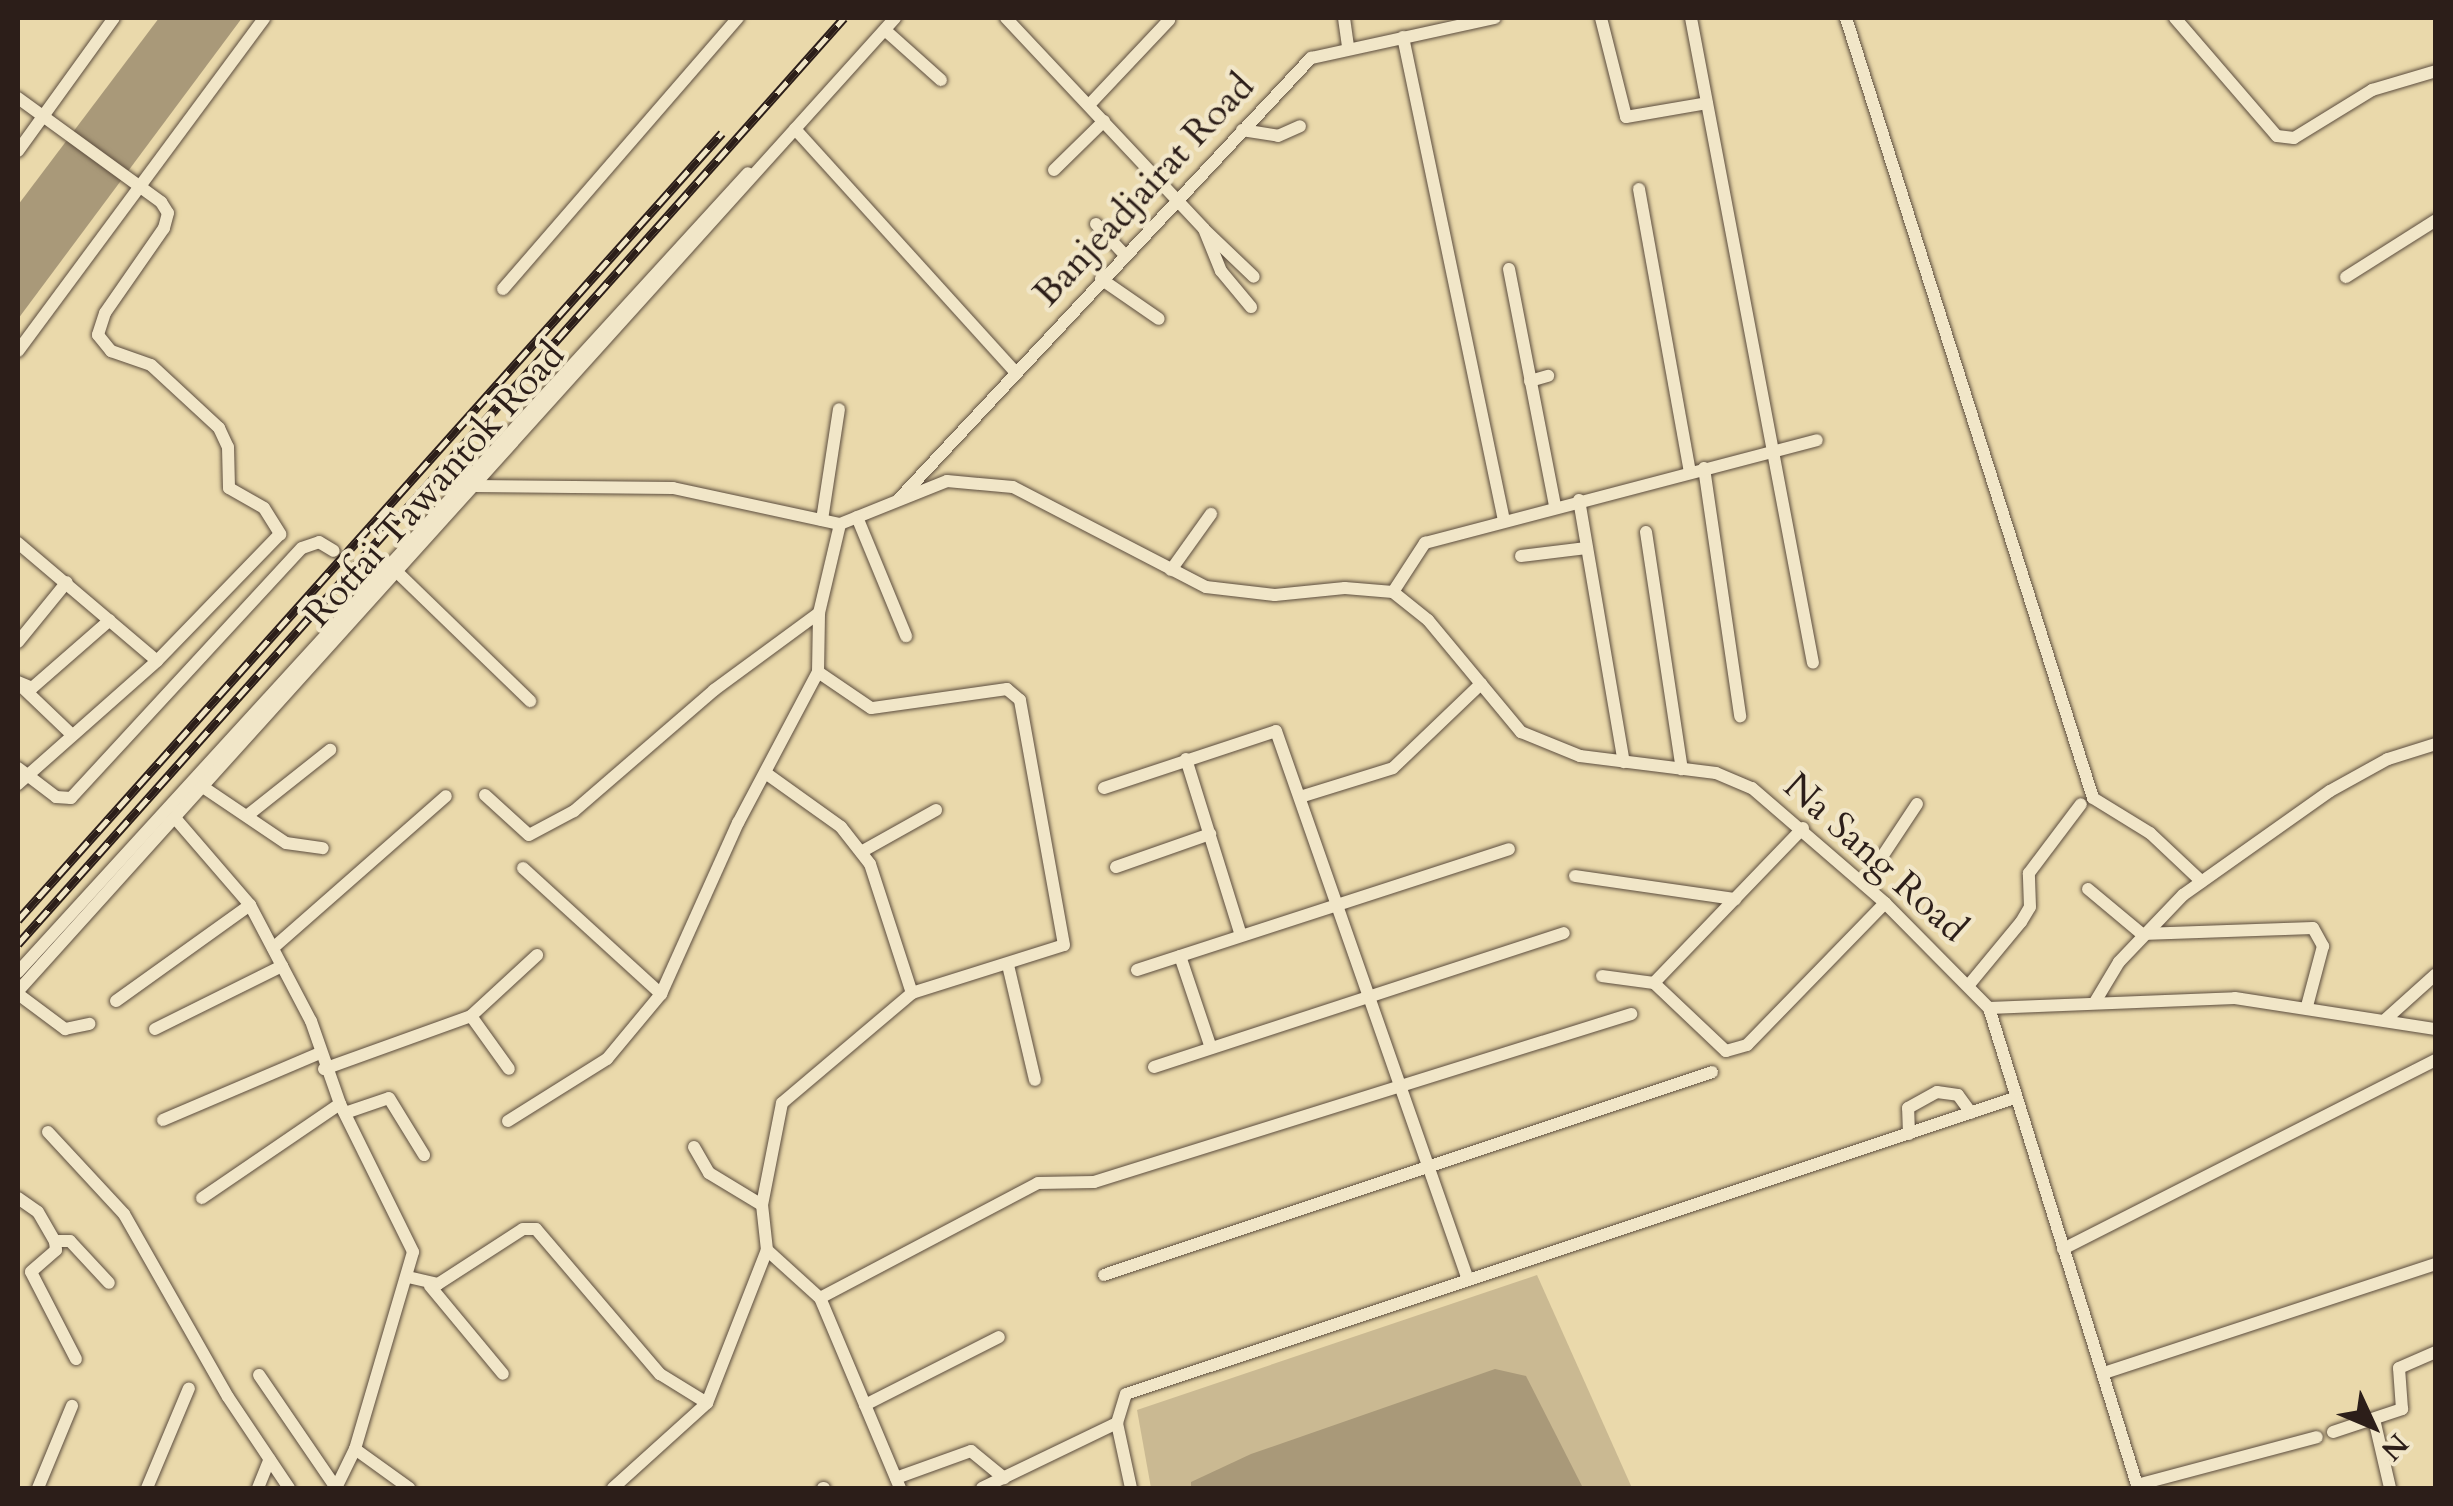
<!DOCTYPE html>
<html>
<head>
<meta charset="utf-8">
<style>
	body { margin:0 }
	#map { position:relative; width:2453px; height:1506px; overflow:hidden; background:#ead9ab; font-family:Cardo,serif }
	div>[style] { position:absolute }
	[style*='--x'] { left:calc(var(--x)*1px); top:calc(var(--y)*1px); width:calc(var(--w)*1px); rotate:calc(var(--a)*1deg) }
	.green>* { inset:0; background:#cab992 }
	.water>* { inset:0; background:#a99979 }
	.street-tunnel>* { height:12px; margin-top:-6px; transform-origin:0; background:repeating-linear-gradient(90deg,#c4b48e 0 12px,transparent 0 18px) }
	.roads { filter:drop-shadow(0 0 2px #5c4d3e) drop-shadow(0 0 2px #5c4d3e) }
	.street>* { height:12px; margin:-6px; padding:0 6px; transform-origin:6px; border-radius:6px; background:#f1e6c8 }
	.rail>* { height:9px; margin-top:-4.5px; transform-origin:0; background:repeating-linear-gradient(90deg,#f1e6c8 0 15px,#2c1e19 0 30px); box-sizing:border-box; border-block:2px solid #2c1e19 }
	span { translate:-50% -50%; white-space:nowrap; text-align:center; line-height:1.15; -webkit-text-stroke:9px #f1e6c8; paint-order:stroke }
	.street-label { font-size:38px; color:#2c1e19 }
	.frame { position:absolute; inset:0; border:20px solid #2c1e19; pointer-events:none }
	.north { position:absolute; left:2323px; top:1376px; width:100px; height:100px; -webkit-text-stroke:8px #f1e6c8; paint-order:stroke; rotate:134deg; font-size:28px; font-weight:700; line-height:40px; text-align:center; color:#2c1e19 }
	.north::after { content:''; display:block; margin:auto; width:35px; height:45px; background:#2c1e19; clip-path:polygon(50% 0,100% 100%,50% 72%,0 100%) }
</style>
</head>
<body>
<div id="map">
	<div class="green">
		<div style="clip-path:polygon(1537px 1275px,1632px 1488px,1151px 1488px,1137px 1410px)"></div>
	</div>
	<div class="water">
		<div style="clip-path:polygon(159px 18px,242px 18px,18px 319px,18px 205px)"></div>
		<div style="clip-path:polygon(1495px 1369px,1526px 1376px,1583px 1488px,1191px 1488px,1191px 1482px,1251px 1454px)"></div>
	</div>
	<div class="street-tunnel">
		<div style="--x:334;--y:551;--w:38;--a:39"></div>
	</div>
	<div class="roads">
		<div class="street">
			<div style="--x:1006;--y:18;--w:289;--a:46.8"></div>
			<div style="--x:1204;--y:229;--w:45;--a:68"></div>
			<div style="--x:1221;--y:271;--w:47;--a:50.2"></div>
			<div style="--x:1344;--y:18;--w:30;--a:82"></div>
			<div style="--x:1601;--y:18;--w:102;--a:75.8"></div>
			<div style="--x:1626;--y:117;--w:82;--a:-9.8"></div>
			<div style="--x:1691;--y:18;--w:656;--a:79.29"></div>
			<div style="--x:1846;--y:18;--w:818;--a:72.43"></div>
			<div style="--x:2093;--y:798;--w:67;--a:31.6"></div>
			<div style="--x:2150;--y:833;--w:71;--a:43.3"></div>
			<div style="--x:2175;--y:18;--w:156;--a:49.2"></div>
			<div style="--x:2277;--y:136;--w:17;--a:7"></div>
			<div style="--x:2294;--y:138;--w:92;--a:-31.6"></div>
			<div style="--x:2372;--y:90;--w:67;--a:-16.5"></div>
			<div style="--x:885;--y:30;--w:75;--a:41.8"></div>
			<div style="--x:1403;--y:37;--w:492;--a:78.2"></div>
			<div style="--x:18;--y:98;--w:177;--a:36"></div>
			<div style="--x:161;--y:202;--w:13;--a:58"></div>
			<div style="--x:168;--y:213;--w:16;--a:105"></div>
			<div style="--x:164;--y:228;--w:103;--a:124.8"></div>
			<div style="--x:105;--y:313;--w:23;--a:108"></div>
			<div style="--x:98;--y:335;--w:21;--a:51"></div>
			<div style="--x:111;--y:351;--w:42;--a:19.3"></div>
			<div style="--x:151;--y:365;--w:93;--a:42.8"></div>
			<div style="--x:219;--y:428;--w:21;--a:65"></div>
			<div style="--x:228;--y:447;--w:41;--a:88.6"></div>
			<div style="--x:229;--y:488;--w:40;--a:29.7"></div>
			<div style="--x:264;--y:508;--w:31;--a:58"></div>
			<div style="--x:280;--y:534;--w:177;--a:134.1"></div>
			<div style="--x:157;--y:661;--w:186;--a:138.5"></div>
			<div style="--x:1089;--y:105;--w:117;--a:-46.7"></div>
			<div style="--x:795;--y:129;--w:328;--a:47.8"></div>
			<div style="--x:1242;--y:130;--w:36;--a:9"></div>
			<div style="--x:1278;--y:136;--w:24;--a:-24"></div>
			<div style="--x:18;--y:151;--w:164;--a:-54.2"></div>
			<div style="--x:1054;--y:170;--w:70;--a:-44.4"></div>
			<div style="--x:1639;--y:189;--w:288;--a:79.8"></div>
			<div style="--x:1096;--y:224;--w:41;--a:47"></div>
			<div style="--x:1206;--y:231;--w:66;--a:43.8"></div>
			<div style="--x:1509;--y:269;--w:241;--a:79"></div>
			<div style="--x:2346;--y:277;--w:107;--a:-32.3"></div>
			<div style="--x:1101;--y:279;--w:70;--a:34.6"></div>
			<div style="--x:503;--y:289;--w:359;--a:-49.1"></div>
			<div style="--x:18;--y:351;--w:414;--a:-53.5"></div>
			<div style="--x:1530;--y:381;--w:19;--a:-16"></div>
			<div style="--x:1704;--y:468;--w:251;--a:81.7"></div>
			<div style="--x:474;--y:486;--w:199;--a:0.6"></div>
			<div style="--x:673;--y:488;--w:171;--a:12.2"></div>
			<div style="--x:840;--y:524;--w:115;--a:-21.9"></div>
			<div style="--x:947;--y:481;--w:66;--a:5.2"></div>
			<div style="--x:1013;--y:487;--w:217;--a:27.4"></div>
			<div style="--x:1206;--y:587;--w:69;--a:6.6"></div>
			<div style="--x:1275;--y:595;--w:70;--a:-5.7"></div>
			<div style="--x:1345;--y:588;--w:48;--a:4.8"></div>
			<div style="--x:1393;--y:592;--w:45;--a:38.7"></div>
			<div style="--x:1428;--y:620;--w:146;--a:50.3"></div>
			<div style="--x:1521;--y:732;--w:64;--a:22.1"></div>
			<div style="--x:1580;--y:756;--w:137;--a:7.1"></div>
			<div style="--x:1716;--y:773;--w:39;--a:23"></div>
			<div style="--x:1752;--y:788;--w:176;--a:40.8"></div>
			<div style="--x:1885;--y:903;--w:148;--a:45.3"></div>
			<div style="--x:1989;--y:1008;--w:503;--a:72.75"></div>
			<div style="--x:899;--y:499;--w:604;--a:-46.95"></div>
			<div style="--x:1311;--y:58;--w:188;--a:-12.3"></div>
			<div style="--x:1579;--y:500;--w:266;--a:80.3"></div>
			<div style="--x:857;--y:517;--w:129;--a:67.6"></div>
			<div style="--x:822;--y:520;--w:112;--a:-81.3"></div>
			<div style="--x:1646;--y:532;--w:240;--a:81.4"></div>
			<div style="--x:18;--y:543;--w:182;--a:40.3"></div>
			<div style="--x:1521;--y:556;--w:66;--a:-6.9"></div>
			<div style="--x:1171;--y:570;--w:69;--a:-54.5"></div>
			<div style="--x:396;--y:571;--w:187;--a:44.1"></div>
			<div style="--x:1393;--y:592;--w:59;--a:-56.9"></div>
			<div style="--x:1425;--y:543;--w:405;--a:-14.7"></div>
			<div style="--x:18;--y:642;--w:77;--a:-50.8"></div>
			<div style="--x:18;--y:682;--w:15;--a:23"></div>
			<div style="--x:32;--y:688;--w:103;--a:-41.1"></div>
			<div style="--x:23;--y:688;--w:64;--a:43.7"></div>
			<div style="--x:1186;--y:759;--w:185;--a:72.7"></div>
			<div style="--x:18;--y:768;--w:48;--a:37.3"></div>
			<div style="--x:56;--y:797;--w:15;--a:4"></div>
			<div style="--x:71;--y:798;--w:340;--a:-47.3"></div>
			<div style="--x:302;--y:548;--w:18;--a:-19"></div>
			<div style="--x:319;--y:542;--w:17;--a:31"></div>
			<div style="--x:767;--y:774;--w:91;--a:35.6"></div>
			<div style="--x:841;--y:827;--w:47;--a:51.9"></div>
			<div style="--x:870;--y:864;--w:136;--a:72"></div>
			<div style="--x:203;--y:787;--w:100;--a:34"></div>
			<div style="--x:286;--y:843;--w:37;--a:8"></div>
			<div style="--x:1104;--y:788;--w:181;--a:-18.3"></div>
			<div style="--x:1276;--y:731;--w:578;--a:70.72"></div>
			<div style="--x:485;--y:795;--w:59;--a:42.3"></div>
			<div style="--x:529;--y:835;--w:51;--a:-28.1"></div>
			<div style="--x:574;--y:811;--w:185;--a:-40.8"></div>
			<div style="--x:714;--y:690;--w:130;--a:-36.3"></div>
			<div style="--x:1300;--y:797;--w:97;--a:-17.3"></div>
			<div style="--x:1393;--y:768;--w:122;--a:-43.7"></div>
			<div style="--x:248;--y:815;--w:105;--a:-38.4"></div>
			<div style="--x:175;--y:818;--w:115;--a:49.2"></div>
			<div style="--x:250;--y:905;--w:131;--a:62.3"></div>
			<div style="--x:311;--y:1021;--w:88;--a:70.7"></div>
			<div style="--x:340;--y:1104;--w:165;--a:63.7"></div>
			<div style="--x:413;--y:1252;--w:205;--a:106.4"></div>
			<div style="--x:355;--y:1449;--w:43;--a:116"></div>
			<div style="--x:1803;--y:828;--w:215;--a:133.9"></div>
			<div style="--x:1654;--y:983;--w:99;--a:43.4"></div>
			<div style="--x:1726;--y:1051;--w:22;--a:-16"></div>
			<div style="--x:1747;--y:1045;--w:198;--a:-45.8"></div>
			<div style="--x:861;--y:852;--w:86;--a:-29.2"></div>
			<div style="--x:1116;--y:867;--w:100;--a:-19.3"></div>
			<div style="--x:523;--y:868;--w:187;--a:42.4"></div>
			<div style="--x:1575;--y:876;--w:162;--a:8.2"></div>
			<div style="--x:1864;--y:884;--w:96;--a:-56.5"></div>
			<div style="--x:2088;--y:889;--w:70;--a:39.8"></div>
			<div style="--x:2142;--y:934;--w:171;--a:-2"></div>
			<div style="--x:2313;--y:928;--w:21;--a:61"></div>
			<div style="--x:2323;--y:946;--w:62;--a:104.9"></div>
			<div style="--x:273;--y:948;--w:230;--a:-41.3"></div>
			<div style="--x:1180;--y:956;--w:97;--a:71.4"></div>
			<div style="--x:1008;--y:965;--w:118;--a:76.8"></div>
			<div style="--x:1137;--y:970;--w:391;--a:-18"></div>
			<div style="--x:18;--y:972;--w:1082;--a:-47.58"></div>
			<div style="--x:1602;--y:976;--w:52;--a:7.7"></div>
			<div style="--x:1968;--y:986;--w:83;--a:-50.4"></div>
			<div style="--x:2021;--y:922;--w:17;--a:-59"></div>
			<div style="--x:2030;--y:907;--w:34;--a:-92"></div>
			<div style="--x:2029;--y:873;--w:86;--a:-53"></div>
			<div style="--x:18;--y:991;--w:1310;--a:-47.97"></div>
			<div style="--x:18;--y:994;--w:59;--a:36.7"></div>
			<div style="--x:65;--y:1029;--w:25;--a:-12"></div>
			<div style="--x:116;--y:1001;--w:165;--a:-35.6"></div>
			<div style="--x:2095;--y:1002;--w:47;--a:-59"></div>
			<div style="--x:2119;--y:962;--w:93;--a:-46.3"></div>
			<div style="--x:2183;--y:895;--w:180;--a:-35.3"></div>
			<div style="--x:2330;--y:791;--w:66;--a:-28.9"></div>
			<div style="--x:2388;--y:759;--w:50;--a:-17.4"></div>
			<div style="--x:1989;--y:1008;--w:246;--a:-2.3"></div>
			<div style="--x:2235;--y:998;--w:203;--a:8.8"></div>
			<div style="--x:471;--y:1016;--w:65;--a:54.4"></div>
			<div style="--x:2386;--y:1019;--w:67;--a:-42"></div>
			<div style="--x:155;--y:1029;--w:142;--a:-26.4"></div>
			<div style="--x:1154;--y:1067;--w:431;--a:-18.1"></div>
			<div style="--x:324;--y:1069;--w:156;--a:-19.8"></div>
			<div style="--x:471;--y:1016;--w:90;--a:-42.7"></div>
			<div style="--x:345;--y:1113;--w:46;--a:-18.8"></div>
			<div style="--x:389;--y:1098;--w:67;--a:58.4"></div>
			<div style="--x:163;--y:1120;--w:171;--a:-23.1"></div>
			<div style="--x:508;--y:1121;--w:117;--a:-32.1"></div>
			<div style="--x:607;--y:1059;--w:85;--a:-50.3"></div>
			<div style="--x:661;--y:994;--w:188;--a:-65.8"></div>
			<div style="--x:738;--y:823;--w:171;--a:-62.1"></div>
			<div style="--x:818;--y:672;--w:59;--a:-89"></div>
			<div style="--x:819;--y:613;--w:91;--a:-76.7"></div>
			<div style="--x:48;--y:1132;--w:112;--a:47.2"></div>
			<div style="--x:124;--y:1214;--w:210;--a:60.4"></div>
			<div style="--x:228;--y:1397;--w:110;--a:56.2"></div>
			<div style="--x:1909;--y:1134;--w:26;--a:-92"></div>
			<div style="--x:1908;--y:1108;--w:33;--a:-29"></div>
			<div style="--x:1937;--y:1092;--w:21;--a:8"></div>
			<div style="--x:1958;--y:1095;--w:22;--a:54"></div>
			<div style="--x:694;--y:1147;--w:30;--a:60"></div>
			<div style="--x:709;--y:1173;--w:62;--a:31.1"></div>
			<div style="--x:18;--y:1198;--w:24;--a:35"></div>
			<div style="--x:38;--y:1212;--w:34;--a:60"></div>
			<div style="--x:55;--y:1241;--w:9;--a:84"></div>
			<div style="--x:56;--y:1250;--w:33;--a:139"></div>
			<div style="--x:31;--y:1272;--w:98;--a:62.7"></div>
			<div style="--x:202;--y:1198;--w:167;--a:-34.3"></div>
			<div style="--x:55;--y:1241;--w:15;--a:0"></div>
			<div style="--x:70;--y:1241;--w:57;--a:47.1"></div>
			<div style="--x:2063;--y:1249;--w:418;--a:-26.9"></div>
			<div style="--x:767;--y:1250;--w:72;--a:42.2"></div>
			<div style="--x:1104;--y:1275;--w:641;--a:-18.46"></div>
			<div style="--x:408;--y:1277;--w:31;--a:13"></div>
			<div style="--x:438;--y:1284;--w:101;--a:-32.9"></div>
			<div style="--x:523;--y:1229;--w:13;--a:0"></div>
			<div style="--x:536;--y:1229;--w:191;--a:49.5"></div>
			<div style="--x:660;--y:1374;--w:55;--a:31.7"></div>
			<div style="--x:430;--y:1286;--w:114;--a:50.3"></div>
			<div style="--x:2104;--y:1373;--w:349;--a:-18.2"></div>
			<div style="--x:259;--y:1375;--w:137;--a:55.7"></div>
			<div style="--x:865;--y:1405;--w:150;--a:-26.9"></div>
			<div style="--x:2374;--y:1419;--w:71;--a:76.9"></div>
			<div style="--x:2333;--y:1432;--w:73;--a:-18.4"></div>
			<div style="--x:2402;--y:1409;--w:41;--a:-94.2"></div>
			<div style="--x:2399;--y:1368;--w:40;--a:-23.4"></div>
			<div style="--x:355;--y:1449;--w:67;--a:35.8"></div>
			<div style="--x:896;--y:1478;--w:80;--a:-19.8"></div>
			<div style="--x:971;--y:1451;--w:43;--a:39.3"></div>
			<div style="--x:2137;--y:1485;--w:186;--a:-14.9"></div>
			<div style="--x:38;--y:1488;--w:89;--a:-67.5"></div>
			<div style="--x:147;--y:1488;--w:108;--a:-67.2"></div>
			<div style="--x:258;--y:1488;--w:31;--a:-68"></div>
			<div style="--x:613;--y:1488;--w:127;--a:-42.1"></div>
			<div style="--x:707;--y:1403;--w:164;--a:-68.6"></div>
			<div style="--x:767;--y:1250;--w:45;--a:-96.3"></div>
			<div style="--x:762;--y:1205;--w:104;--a:-78.9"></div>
			<div style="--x:782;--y:1103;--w:170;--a:-40.2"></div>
			<div style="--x:912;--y:993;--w:159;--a:-17.5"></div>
			<div style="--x:1064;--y:945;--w:249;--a:-100.2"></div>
			<div style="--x:1020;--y:700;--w:17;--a:-140"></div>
			<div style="--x:1007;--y:689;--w:137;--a:172"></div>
			<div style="--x:871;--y:708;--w:64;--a:-145.8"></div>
			<div style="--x:823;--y:1488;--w:1;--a:0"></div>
			<div style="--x:900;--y:1488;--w:206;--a:-112.8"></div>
			<div style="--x:820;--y:1298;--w:246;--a:-27.8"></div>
			<div style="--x:1038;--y:1183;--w:56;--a:-1"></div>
			<div style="--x:1094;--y:1182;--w:563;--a:-17.37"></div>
			<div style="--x:982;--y:1488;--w:150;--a:-25.7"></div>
			<div style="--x:1131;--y:1488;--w:66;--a:-102.2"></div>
			<div style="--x:1117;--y:1423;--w:30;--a:-73"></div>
			<div style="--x:1126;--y:1394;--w:934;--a:-18.42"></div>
		</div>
	</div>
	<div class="rail">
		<div style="--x:18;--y:920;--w:1056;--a:-48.19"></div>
		<div style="--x:18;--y:944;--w:1241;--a:-48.27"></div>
	</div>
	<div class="street-label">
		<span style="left:1144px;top:190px;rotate:-47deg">Banjeadjairat Road</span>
		<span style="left:435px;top:485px;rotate:-48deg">Rotfai Tawantok Road</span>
		<span style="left:1875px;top:858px;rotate:42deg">Na Sang Road</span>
	</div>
	<div class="frame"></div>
	<div class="north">N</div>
</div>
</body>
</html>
